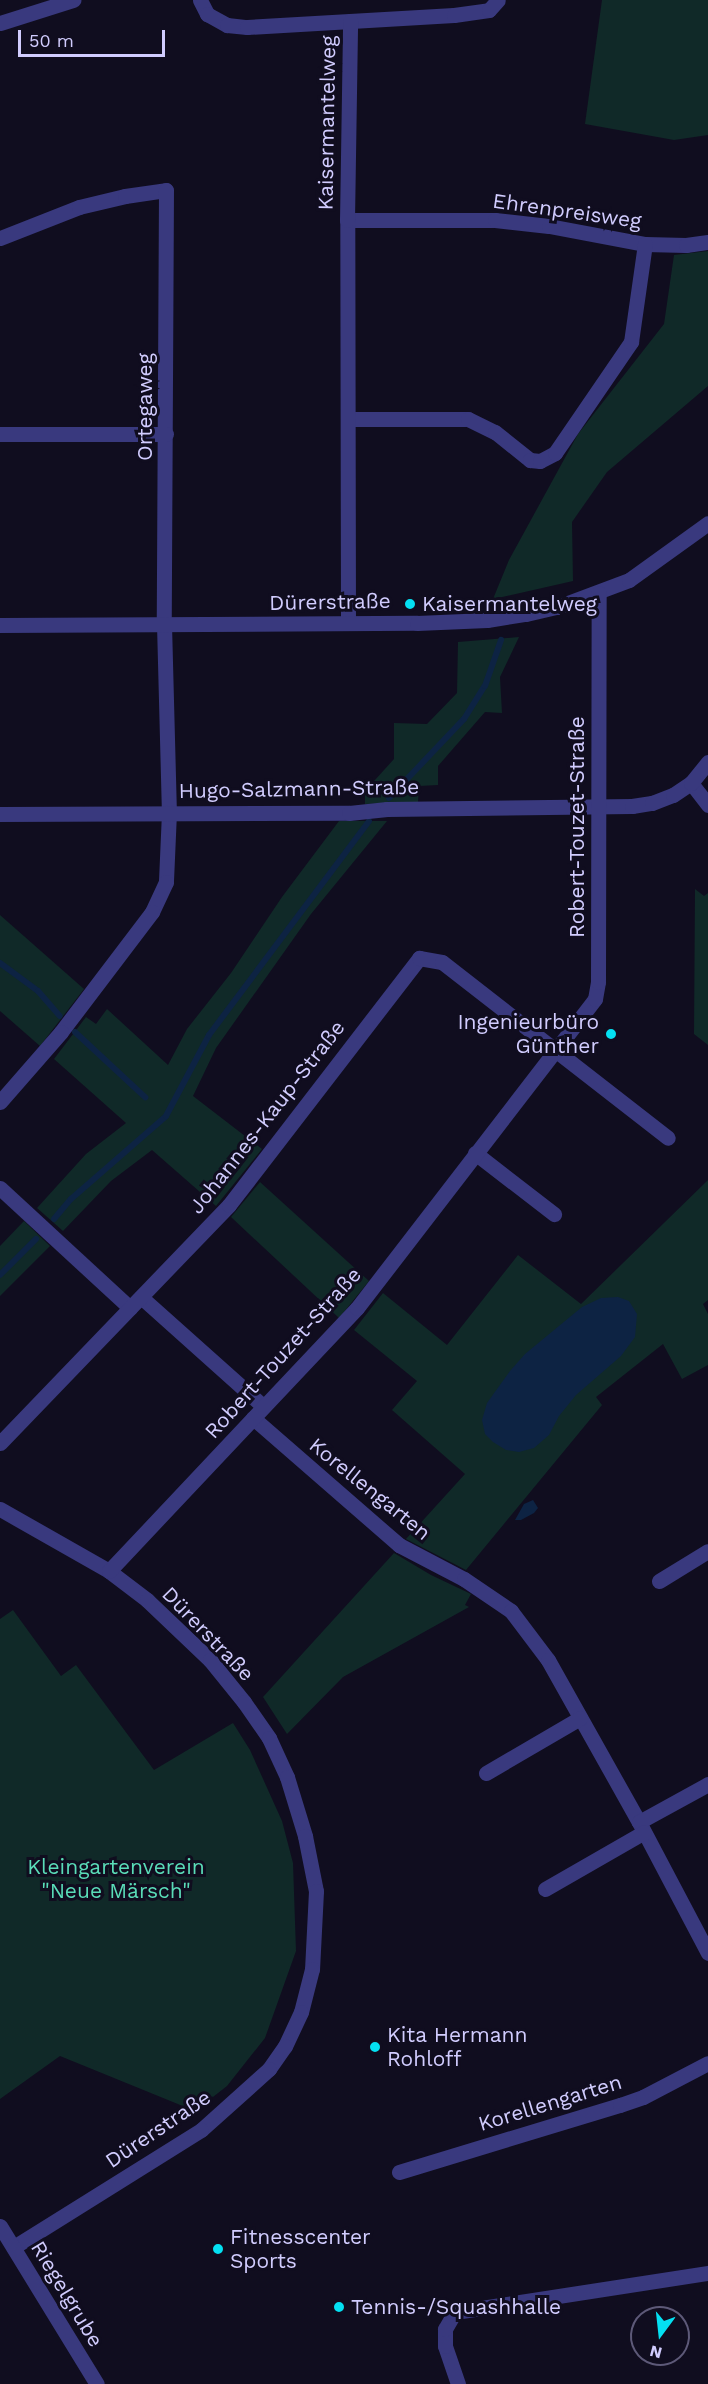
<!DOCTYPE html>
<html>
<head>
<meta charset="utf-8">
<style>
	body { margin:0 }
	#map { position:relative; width:708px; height:2384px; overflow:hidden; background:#100d1f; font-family:"Work Sans",sans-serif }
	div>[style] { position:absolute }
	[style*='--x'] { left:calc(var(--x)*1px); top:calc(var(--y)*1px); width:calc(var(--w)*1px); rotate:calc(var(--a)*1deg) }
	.green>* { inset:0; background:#102928 }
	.water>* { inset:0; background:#0d2343 }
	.stream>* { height:6px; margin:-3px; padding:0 3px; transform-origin:3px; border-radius:3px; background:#0d2343 }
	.minor>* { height:15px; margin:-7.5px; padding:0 7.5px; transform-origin:7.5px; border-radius:7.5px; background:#39397e }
	.dots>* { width:16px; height:16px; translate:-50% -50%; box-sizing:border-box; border:3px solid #100d1f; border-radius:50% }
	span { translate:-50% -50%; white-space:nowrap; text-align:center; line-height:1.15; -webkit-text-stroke:6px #100d1f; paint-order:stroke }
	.street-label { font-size:21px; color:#d1ccfe }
	.poi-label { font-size:21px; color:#d1ccfe }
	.left { translate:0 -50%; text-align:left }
	.right { translate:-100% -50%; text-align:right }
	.park-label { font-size:21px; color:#5adcb8 }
	.north { position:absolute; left:630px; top:2306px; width:60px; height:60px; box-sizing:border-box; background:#100d1f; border:2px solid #5d5978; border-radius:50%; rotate:195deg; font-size:16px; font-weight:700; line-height:24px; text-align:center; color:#d1ccfe }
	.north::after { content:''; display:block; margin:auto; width:21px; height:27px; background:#04e0f2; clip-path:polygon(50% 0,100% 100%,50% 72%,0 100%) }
	.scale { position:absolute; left:18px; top:30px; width:147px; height:27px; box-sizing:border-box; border:3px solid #d1ccfe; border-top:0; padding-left:8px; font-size:18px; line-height:21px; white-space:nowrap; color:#d1ccfe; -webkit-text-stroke:4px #100d1f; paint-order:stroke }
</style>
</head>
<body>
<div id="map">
	<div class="green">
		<div style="clip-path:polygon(602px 0,708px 0,708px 135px,674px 140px,585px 124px)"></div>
		<div style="clip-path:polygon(708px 251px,708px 386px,607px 472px,572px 522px,573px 581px,493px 599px,509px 560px,578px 434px,664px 324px,674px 255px)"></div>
		<div style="clip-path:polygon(519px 637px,500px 677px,502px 713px,485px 712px,438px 766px,438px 785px,419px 786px,418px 802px,365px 804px,365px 791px,394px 759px,394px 723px,427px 724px,457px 693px,458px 642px)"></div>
		<div style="clip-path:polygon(339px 821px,387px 821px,311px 914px,216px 1048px,193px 1096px,262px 1149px,216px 1206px,152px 1150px,111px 1181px,63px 1231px,37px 1208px,86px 1154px,126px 1123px,54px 1059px,86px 1017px,96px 1024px,107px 1009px,168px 1065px,187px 1029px,231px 973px,282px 897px)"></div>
		<div style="clip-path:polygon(695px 889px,704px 896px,708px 893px,708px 1045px,694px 1034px)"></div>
		<div style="clip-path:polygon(0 915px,84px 989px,40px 1046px,0 1011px)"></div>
		<div style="clip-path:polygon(708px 1180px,708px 1300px,703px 1304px,708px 1314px,708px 1365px,682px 1379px,663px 1344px,596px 1397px,602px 1405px,466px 1570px,406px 1539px,465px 1474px,392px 1410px,417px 1381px,354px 1330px,383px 1293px,447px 1345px,518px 1255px,581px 1304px)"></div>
		<div style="clip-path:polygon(260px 1182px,369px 1281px,339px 1318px,231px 1217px)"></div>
		<div style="clip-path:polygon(24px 1221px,50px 1246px,0 1296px,0 1246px)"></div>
		<div style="clip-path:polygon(394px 1553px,431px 1575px,471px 1594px,465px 1605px,469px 1607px,343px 1677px,287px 1734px,263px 1697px)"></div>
		<div style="clip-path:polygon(13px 1610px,61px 1676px,76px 1665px,154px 1770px,233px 1723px,250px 1750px,282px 1821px,293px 1863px,296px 1951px,265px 2038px,227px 2086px,195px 2111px,60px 2056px,0 2099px,0 1619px)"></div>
	</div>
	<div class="water">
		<div style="clip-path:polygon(618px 1297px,629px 1301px,637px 1314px,635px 1337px,621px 1356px,576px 1395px,559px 1416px,549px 1435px,534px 1448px,519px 1452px,506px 1450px,493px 1442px,485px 1434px,482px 1420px,487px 1403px,510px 1371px,525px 1354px,582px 1307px,601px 1298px)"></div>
		<div style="clip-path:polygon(533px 1500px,538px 1508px,534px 1513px,521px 1520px,515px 1520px,524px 1504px)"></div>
	</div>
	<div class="stream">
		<div style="--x:389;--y:798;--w:109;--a:-46.5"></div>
		<div style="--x:464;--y:719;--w:39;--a:-58"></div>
		<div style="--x:485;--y:686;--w:49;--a:-70.8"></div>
		<div style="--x:0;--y:963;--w:47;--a:36.4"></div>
		<div style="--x:38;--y:991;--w:33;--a:49"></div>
		<div style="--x:75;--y:1032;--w:96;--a:42.9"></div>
		<div style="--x:54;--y:1219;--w:26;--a:-50"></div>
		<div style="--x:71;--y:1199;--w:126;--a:-41.1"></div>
		<div style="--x:166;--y:1116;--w:92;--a:-62"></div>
		<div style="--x:209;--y:1035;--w:267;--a:-53.2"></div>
		<div style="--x:0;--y:1275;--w:51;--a:-45"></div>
	</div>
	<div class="minor">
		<div style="--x:200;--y:0;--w:16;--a:63"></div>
		<div style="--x:207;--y:14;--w:23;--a:29"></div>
		<div style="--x:227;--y:25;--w:20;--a:6"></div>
		<div style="--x:247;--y:27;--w:207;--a:-3.3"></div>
		<div style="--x:454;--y:15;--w:35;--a:-8"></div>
		<div style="--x:489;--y:10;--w:13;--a:-48"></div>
		<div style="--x:0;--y:23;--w:77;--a:-17.5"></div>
		<div style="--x:347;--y:220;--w:148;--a:0"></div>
		<div style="--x:495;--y:220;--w:54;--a:6.3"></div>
		<div style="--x:549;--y:226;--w:98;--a:10.6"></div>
		<div style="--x:645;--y:244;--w:41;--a:1.4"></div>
		<div style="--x:686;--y:245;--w:22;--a:-8"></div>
		<div style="--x:0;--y:238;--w:85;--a:-21.4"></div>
		<div style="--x:79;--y:207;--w:47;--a:-13.4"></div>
		<div style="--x:125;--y:196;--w:41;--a:-8.3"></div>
		<div style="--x:166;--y:190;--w:434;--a:90.3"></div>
		<div style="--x:164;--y:624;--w:188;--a:88.5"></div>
		<div style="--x:169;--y:812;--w:70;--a:92.5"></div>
		<div style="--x:166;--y:882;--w:33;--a:115"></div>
		<div style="--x:152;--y:912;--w:151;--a:127.2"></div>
		<div style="--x:61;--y:1032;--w:93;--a:131.1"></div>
		<div style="--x:349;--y:419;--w:119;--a:0"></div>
		<div style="--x:468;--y:419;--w:30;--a:26"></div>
		<div style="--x:495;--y:432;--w:45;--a:38.7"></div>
		<div style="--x:530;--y:460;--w:10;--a:6"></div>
		<div style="--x:540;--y:461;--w:17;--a:-28"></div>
		<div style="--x:555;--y:453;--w:135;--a:-55.6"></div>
		<div style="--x:631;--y:342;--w:99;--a:-81.9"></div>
		<div style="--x:0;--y:434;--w:166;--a:0"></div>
		<div style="--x:348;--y:623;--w:403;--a:-90.1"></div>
		<div style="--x:347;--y:220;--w:199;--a:-89.1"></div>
		<div style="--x:0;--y:625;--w:417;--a:-0.3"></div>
		<div style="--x:417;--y:623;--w:70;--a:-2.5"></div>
		<div style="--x:487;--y:620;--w:39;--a:-9"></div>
		<div style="--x:526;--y:614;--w:32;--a:-13"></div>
		<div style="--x:557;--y:607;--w:77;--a:-20.6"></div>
		<div style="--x:629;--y:580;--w:97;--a:-35.8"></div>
		<div style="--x:691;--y:783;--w:28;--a:52"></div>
		<div style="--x:0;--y:814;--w:349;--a:-0.2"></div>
		<div style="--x:349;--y:813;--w:38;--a:-6"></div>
		<div style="--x:387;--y:809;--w:245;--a:-0.7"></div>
		<div style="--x:632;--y:806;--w:20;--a:-9"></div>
		<div style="--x:652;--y:803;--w:22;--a:-21"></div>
		<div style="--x:673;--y:795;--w:22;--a:-34"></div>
		<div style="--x:691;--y:783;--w:27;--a:-51"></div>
		<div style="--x:475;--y:1153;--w:100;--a:37.7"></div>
		<div style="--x:0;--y:1188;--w:177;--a:42.7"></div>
		<div style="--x:141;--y:1297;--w:164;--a:41.8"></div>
		<div style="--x:253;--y:1418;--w:194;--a:41"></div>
		<div style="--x:399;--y:1545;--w:73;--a:27.6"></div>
		<div style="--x:464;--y:1579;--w:57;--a:34.2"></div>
		<div style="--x:511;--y:1611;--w:61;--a:52.9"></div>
		<div style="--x:548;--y:1660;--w:186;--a:60.7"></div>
		<div style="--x:639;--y:1822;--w:148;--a:62.2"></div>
		<div style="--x:0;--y:1443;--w:330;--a:-46.1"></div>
		<div style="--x:229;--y:1205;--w:312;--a:-52.4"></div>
		<div style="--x:419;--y:958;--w:23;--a:10"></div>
		<div style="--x:442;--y:962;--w:286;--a:37.9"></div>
		<div style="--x:0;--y:1509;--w:125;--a:29.6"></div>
		<div style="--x:109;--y:1571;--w:48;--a:37.3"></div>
		<div style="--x:147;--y:1600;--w:87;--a:43.6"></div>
		<div style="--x:210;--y:1660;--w:54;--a:51"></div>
		<div style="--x:244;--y:1702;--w:44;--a:55.2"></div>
		<div style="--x:269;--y:1738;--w:43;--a:65.2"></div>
		<div style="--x:287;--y:1777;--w:62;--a:73"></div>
		<div style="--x:305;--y:1836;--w:56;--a:78.7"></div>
		<div style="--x:316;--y:1891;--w:78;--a:92.9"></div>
		<div style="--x:312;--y:1969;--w:44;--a:104.3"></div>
		<div style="--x:301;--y:2012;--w:38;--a:115"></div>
		<div style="--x:285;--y:2046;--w:28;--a:125"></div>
		<div style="--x:269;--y:2069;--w:91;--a:138.1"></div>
		<div style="--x:201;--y:2130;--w:221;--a:148"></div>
		<div style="--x:109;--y:1571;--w:361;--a:-46.7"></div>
		<div style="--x:357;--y:1308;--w:390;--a:-52.4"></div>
		<div style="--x:595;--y:999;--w:17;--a:-80"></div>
		<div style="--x:598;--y:982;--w:389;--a:-89.9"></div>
		<div style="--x:659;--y:1581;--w:57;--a:-31.5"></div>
		<div style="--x:486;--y:1773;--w:109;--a:-30.3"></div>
		<div style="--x:639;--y:1822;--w:79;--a:-28.8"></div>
		<div style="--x:545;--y:1889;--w:114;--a:-29.9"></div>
		<div style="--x:399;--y:2172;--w:231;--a:-16.9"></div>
		<div style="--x:620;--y:2105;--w:24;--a:-19"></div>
		<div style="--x:643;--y:2097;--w:73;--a:-27.6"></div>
		<div style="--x:0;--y:2226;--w:185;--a:58.5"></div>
		<div style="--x:458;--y:2384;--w:40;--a:-108.9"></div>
		<div style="--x:445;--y:2346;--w:17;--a:-90"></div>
		<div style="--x:445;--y:2329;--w:20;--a:-60"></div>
		<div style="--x:455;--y:2312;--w:256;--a:-8.8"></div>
	</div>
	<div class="dots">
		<div style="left:410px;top:604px;background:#04e0f2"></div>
		<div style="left:611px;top:1034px;background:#04e0f2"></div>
		<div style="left:375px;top:2047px;background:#04e0f2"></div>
		<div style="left:218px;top:2249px;background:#04e0f2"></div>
		<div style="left:339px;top:2307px;background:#04e0f2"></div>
	</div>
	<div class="street-label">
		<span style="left:327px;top:123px;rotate:-89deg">Kaisermantelweg</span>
		<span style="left:567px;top:211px;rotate:8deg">Ehrenpreisweg</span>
		<span style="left:145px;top:407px;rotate:-90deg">Ortegaweg</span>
		<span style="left:330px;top:602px;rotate:-1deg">Dürerstraße</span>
		<span style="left:299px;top:789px;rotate:-1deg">Hugo-Salzmann-Straße</span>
		<span style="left:577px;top:827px;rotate:-90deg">Robert-Touzet-Straße</span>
		<span style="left:267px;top:1117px;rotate:-52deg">Johannes-Kaup-Straße</span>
		<span style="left:283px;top:1353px;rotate:-48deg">Robert-Touzet-Straße</span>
		<span style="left:370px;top:1489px;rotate:39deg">Korellengarten</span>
		<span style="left:208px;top:1634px;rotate:46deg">Dürerstraße</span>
		<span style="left:550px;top:2103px;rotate:-17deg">Korellengarten</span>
		<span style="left:158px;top:2129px;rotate:-34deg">Dürerstraße</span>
		<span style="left:67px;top:2294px;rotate:59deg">Riegelgrube</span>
	</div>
	<div class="poi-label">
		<span class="left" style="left:422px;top:604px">Kaisermantelweg</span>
		<span class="right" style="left:599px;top:1034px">Ingenieurbüro<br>Günther</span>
		<span class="left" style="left:387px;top:2047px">Kita Hermann<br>Rohloff</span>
		<span class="left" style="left:230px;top:2249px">Fitnesscenter<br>Sports</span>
		<span class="left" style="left:351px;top:2307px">Tennis-/Squashhalle</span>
	</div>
	<div class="park-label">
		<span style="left:116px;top:1879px">Kleingartenverein<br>"Neue Märsch"</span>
	</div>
	<div class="north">N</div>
	<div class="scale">50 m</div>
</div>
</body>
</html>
